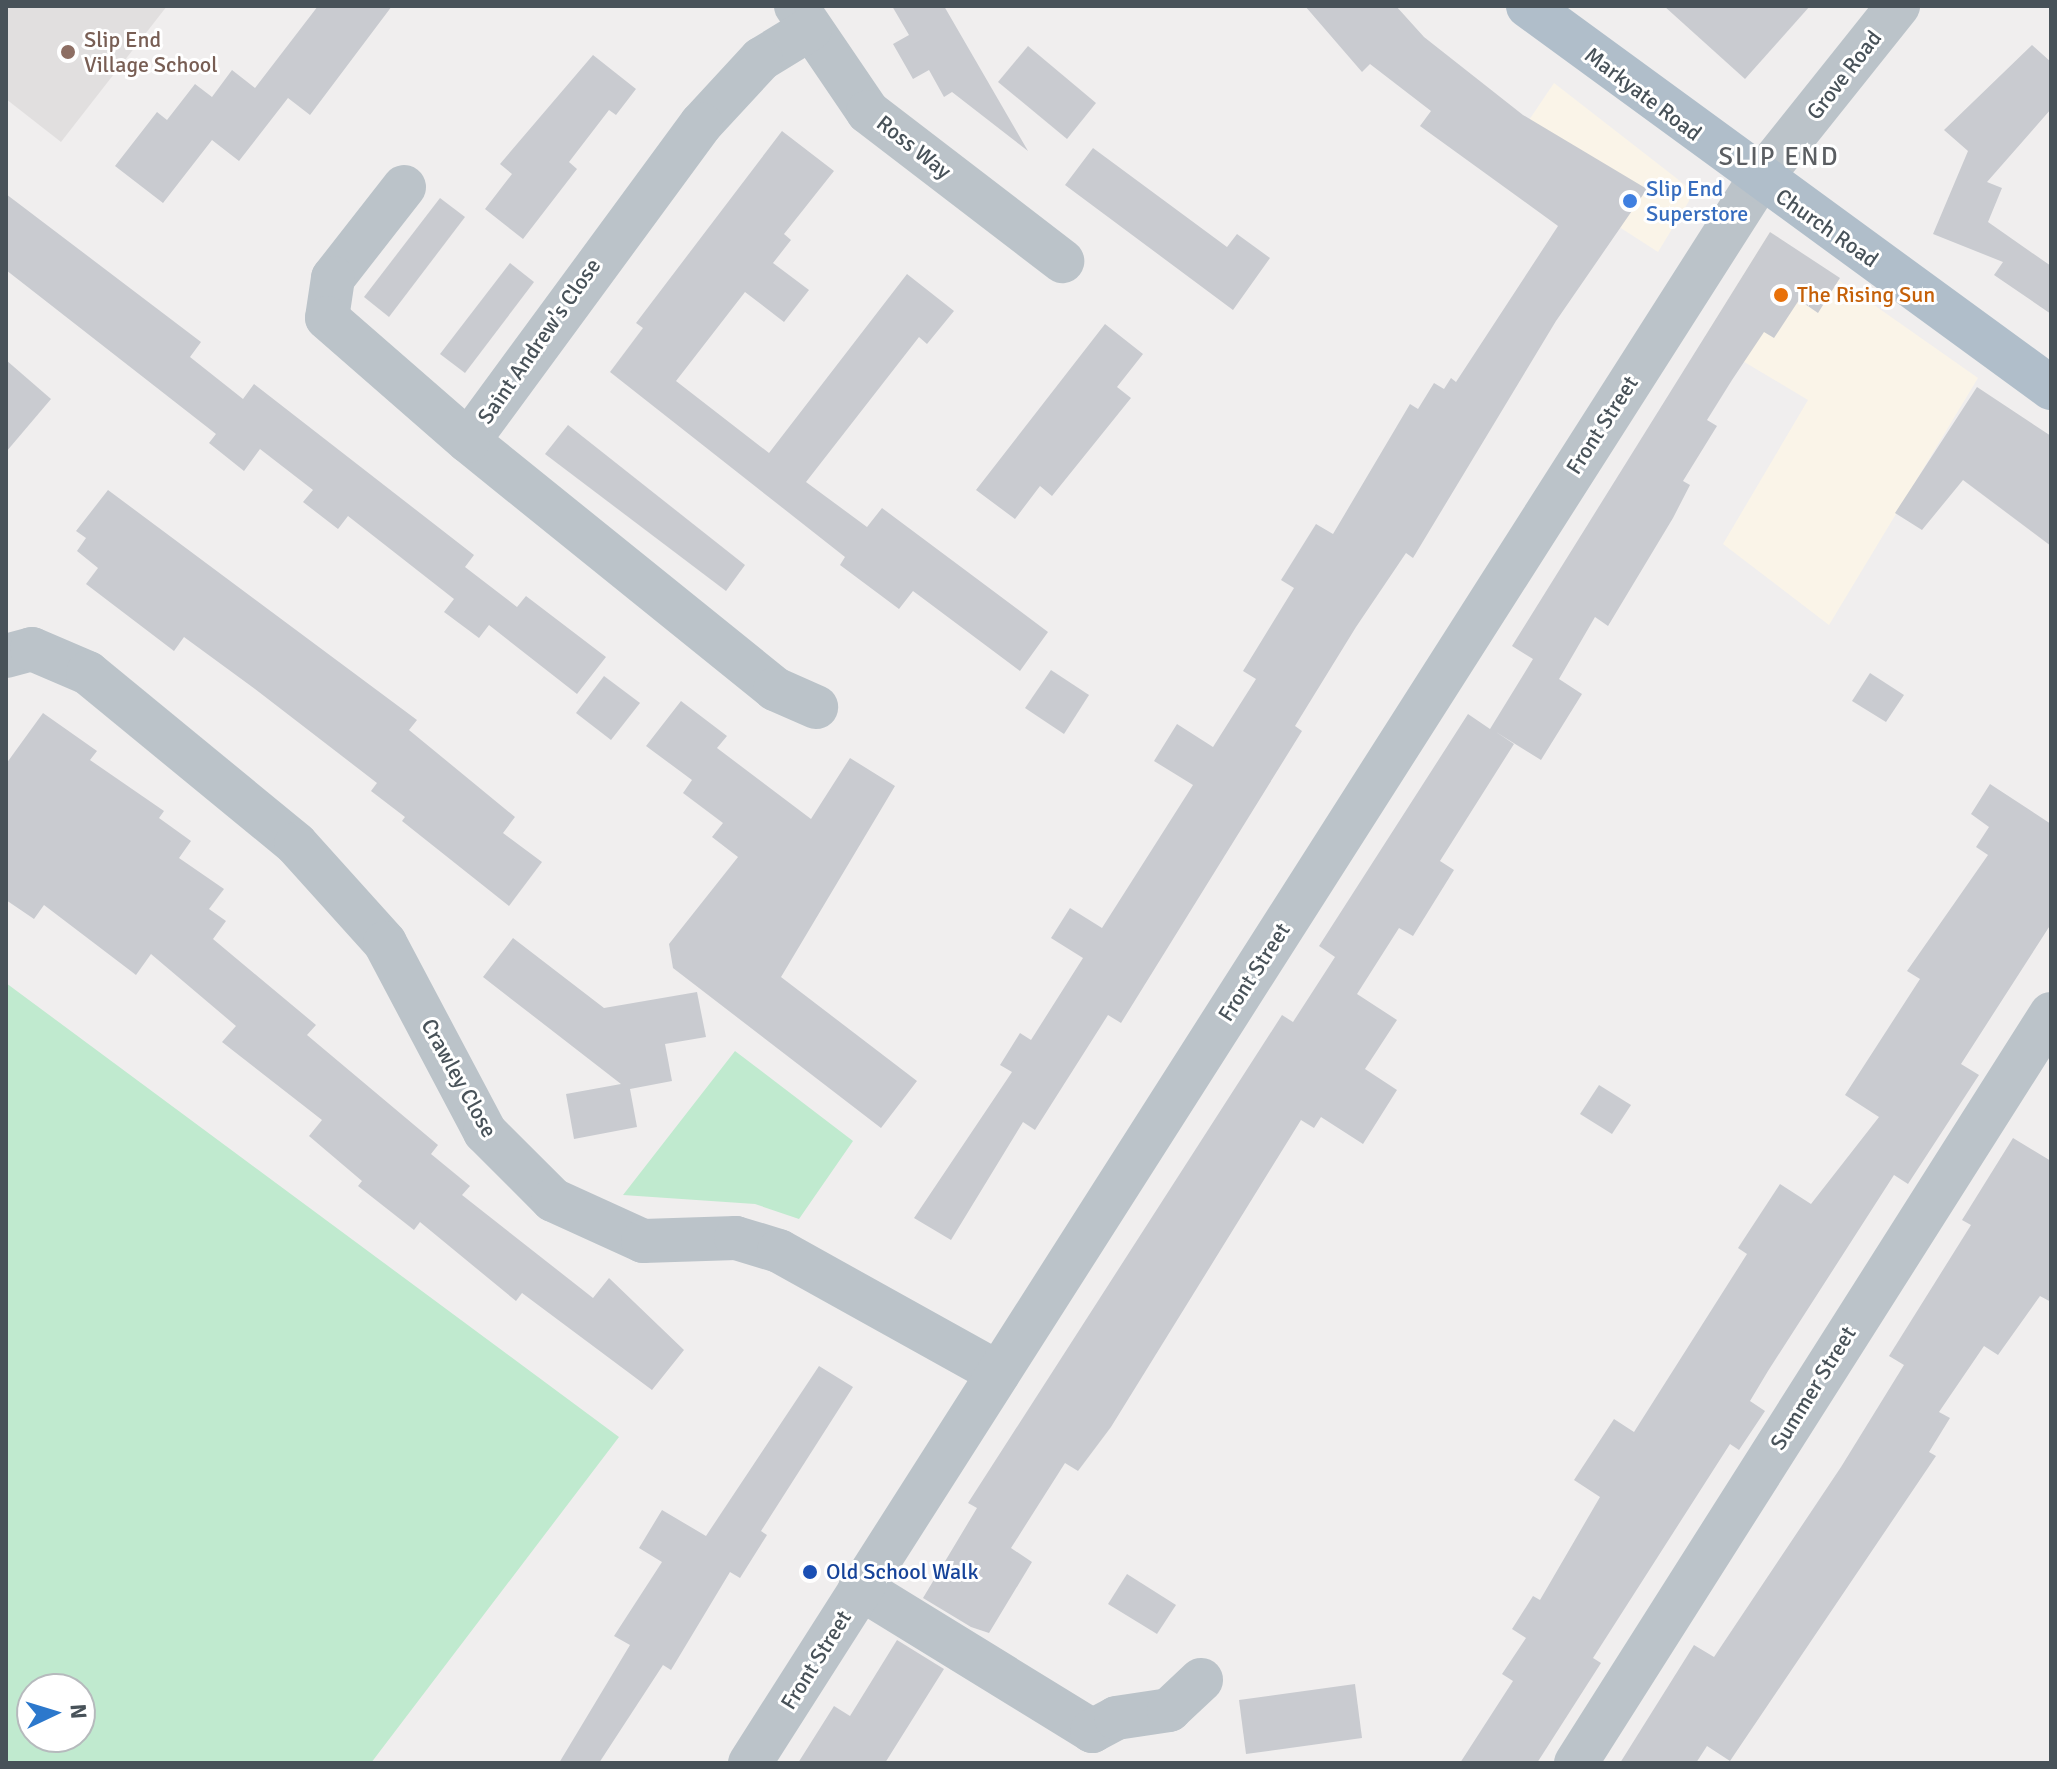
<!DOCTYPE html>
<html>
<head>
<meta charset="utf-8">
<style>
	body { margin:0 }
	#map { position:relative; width:2057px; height:1769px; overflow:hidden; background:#f0eeee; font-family:Signika,sans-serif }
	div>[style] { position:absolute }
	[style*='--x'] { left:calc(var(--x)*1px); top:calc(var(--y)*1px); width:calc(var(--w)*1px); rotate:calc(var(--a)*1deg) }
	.commercial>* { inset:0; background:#faf4e8 }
	.education>* { inset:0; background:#e1dfdf }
	.green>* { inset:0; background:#c0eacf }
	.building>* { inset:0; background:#c9cbd0 }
	.minor>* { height:44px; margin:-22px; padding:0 22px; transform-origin:22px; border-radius:22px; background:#bbc3c9 }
	.major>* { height:44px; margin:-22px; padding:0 22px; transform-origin:22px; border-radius:22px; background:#b0beca }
	.dots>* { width:22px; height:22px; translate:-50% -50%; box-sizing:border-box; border:4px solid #fff; border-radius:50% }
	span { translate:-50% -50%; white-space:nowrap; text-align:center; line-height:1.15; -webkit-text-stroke:6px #fff; paint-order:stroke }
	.education-label { font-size:22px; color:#785e54 }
	.left { translate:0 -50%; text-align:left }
	.street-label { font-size:22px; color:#485259 }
	.shop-label { font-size:22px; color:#366cbe }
	.food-label { font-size:22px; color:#c56008 }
	.transit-label { font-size:22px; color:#164399 }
	.quarter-label { font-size:26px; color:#5b5e62; letter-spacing:2px }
	.frame { position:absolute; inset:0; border:8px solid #485259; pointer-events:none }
	.north { position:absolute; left:16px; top:1673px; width:80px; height:80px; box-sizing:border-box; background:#fff; border:2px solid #b6babd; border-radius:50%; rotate:86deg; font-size:22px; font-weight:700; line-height:32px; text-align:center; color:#485259 }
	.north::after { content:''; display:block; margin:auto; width:28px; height:36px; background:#2c78cc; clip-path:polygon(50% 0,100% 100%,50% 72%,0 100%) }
</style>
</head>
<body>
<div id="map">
	<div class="commercial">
		<div style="clip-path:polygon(1554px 83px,1689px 188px,1689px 201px,1658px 252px,1506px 154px)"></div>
		<div style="clip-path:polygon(1770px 232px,1978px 378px,1829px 625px,1723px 544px,1808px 400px,1704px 338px)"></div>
	</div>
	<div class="education">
		<div style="clip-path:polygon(6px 6px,167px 6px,61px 142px,6px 99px)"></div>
	</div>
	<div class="green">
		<div style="clip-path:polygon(evenodd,6px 983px,619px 1437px,371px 1763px,6px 1763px,6px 983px,32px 1689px,80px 1689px,80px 1737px,32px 1737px,32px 1689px)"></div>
		<div style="clip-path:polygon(735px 1051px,853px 1141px,799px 1219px,755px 1204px,623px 1195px)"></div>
	</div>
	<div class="building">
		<div style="clip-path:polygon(318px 6px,392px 6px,310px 115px,288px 98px,239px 161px,212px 140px,163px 203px,115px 166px,157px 112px,167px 120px,195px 84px,212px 97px,232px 70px,255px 88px)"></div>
		<div style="clip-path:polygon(892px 6px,944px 6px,1028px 151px,952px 92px,944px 97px,929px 70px,913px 79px,893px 44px,909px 35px)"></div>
		<div style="clip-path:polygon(1305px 6px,1396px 6px,1424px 37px,1523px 115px,1647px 189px,1556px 321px,1413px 558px,1406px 553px,1356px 627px,1295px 726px,1302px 731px,1121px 1023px,1108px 1015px,1035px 1130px,1023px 1122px,951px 1240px,914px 1218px,1012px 1072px,1000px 1065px,1020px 1033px,1031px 1040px,1083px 958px,1051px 938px,1070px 908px,1102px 928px,1193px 785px,1154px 761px,1177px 724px,1213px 747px,1256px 679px,1243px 671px,1294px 588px,1281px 580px,1316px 524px,1333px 534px,1410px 404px,1418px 409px,1434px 383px,1444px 389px,1451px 378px,1456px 382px,1558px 226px,1420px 126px,1431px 111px,1370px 64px,1362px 72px)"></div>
		<div style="clip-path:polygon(1664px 6px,1810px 6px,1745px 79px)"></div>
		<div style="clip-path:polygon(2032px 45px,2051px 62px,2051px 109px,1987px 182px,2002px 188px,1988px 222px,2051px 266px,2051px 314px,1994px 275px,2003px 262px,1933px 234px,1968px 151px,1944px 130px)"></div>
		<div style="clip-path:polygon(1028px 46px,1096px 103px,1067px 139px,998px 82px)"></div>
		<div style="clip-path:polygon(593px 55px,636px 89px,616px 115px,609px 110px,569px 162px,577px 169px,523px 239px,485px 209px,512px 174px,500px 164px)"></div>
		<div style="clip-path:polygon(782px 131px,834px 171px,784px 234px,791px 240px,773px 263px,809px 290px,784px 322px,745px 292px,676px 381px,769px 453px,907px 274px,954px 311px,927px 344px,919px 337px,806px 482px,867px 527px,882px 508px,1048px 632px,1020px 671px,913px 591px,899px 609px,840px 565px,845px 557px,610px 372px,643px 328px,636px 323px)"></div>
		<div style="clip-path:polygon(1093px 148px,1227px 247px,1237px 234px,1270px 258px,1233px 310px,1065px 185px)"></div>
		<div style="clip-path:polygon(6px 194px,201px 342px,190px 357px,243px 399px,254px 384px,474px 555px,465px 567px,517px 607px,526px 596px,606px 657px,577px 694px,489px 625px,479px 638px,444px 612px,454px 599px,348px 516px,338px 529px,303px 502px,313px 490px,260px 449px,244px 471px,209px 443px,216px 434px,6px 270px)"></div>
		<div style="clip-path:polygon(440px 198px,465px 217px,389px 317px,364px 297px)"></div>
		<div style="clip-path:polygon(1770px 232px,1840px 278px,1818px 313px,1799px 300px,1774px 338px,1764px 332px,1732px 380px,1707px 420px,1717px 426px,1683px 481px,1690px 485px,1673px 518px,1608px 626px,1595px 617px,1559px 679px,1582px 694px,1541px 760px,1496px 732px,1514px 744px,1440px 861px,1454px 870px,1413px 936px,1399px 928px,1357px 994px,1397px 1020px,1365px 1069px,1397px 1090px,1363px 1144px,1321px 1117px,1314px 1128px,1301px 1120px,1111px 1427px,1078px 1471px,1065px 1463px,1011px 1548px,1032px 1562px,989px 1633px,971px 1627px,923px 1598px,977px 1508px,968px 1503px,1282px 1015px,1293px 1022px,1335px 957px,1319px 946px,1468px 714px,1490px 729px,1533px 659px,1512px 646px)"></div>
		<div style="clip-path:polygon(510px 263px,534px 282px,465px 373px,440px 354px)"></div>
		<div style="clip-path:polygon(1105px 324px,1143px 354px,1117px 387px,1131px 398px,1052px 496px,1040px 486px,1015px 519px,976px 490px)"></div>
		<div style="clip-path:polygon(6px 360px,51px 399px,6px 452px)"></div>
		<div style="clip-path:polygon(1977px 387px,2051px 436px,2051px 546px,1963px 480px,1922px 530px,1895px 513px)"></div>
		<div style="clip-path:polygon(568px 425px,745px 565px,726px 591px,545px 454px)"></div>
		<div style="clip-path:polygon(108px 490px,417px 720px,409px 730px,515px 817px,503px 833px,542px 862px,509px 906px,402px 821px,405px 817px,371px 791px,377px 783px,255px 689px,184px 637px,174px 651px,86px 584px,98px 568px,77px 551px,86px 538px,76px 531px)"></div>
		<div style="clip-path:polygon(1051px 670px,1089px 695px,1064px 734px,1025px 708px)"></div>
		<div style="clip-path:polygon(1870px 673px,1904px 695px,1886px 722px,1852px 701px)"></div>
		<div style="clip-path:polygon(604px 676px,640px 703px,611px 740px,576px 713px)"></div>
		<div style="clip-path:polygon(681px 701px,727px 736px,717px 748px,811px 819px,850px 758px,895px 786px,781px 977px,917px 1081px,881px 1128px,673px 968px,669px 944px,738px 857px,712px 837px,723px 823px,683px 793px,692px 780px,646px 746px)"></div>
		<div style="clip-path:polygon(43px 713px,97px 751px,90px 760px,164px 811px,159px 818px,191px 841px,179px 858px,224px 889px,209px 909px,226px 921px,213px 939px,316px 1025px,307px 1035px,438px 1145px,431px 1154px,470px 1186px,462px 1195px,593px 1298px,609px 1278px,684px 1350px,652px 1390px,522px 1293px,516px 1301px,420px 1222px,414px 1230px,358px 1186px,362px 1181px,309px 1136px,322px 1120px,222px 1042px,236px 1026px,151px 954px,136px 975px,44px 905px,34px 919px,6px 900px,6px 764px)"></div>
		<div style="clip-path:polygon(1990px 784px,2051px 824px,2051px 924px,1961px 1064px,1979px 1075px,1908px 1184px,1894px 1175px,1768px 1371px,1750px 1401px,1765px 1411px,1739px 1450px,1730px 1444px,1593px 1658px,1601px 1663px,1537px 1763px,1460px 1763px,1513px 1681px,1502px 1674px,1526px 1638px,1512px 1629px,1533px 1596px,1540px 1600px,1600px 1497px,1574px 1480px,1614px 1419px,1634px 1432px,1747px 1254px,1738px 1248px,1780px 1184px,1811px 1204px,1879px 1117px,1845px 1095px,1920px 979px,1907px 971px,1988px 855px,1976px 847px,1989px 827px,1971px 814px)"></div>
		<div style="clip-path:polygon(513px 938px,604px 1008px,697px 992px,706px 1037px,665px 1044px,672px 1081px,630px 1089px,637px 1127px,574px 1139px,566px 1094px,621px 1084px,483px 977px)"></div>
		<div style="clip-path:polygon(1599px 1085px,1631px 1105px,1612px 1134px,1580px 1114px)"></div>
		<div style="clip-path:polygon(2013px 1138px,2051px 1161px,2051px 1302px,2040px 1296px,1998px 1355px,1984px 1346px,1939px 1412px,1950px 1418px,1929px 1452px,1936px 1456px,1730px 1761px,1707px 1746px,1696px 1763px,1620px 1763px,1694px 1645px,1714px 1657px,1841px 1467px,1904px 1365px,1889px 1356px,1971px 1225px,1962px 1220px)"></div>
		<div style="clip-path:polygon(819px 1366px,853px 1387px,761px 1531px,767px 1535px,740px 1578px,730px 1572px,671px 1670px,663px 1665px,599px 1763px,559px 1763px,630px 1645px,614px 1636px,662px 1562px,639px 1548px,662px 1510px,706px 1536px)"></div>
		<div style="clip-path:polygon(1127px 1574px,1176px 1605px,1157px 1634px,1108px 1604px)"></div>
		<div style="clip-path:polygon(897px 1640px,944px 1669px,885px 1763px,798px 1763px,834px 1706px,850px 1716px)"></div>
		<div style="clip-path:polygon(1355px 1684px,1362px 1738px,1246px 1754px,1239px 1700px)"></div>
	</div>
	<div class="minor">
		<div style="--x:796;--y:6;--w:128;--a:55.8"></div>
		<div style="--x:868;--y:112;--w:245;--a:37.5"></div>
		<div style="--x:810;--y:29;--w:57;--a:148.5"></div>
		<div style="--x:761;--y:59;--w:88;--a:132.7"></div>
		<div style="--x:701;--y:124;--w:393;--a:126.3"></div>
		<div style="--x:468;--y:441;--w:395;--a:38.9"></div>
		<div style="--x:775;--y:689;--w:45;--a:23.7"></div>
		<div style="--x:404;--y:187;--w:115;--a:128"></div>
		<div style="--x:333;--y:278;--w:40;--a:98.5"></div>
		<div style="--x:327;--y:318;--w:187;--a:41.1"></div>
		<div style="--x:6;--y:656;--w:27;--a:-15"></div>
		<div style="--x:32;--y:649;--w:61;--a:23.2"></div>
		<div style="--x:88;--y:673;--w:269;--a:39.4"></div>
		<div style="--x:296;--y:844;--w:133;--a:48"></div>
		<div style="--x:385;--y:943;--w:214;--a:62.1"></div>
		<div style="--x:485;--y:1132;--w:96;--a:45"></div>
		<div style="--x:553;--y:1200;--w:99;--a:24.5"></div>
		<div style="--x:643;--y:1241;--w:93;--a:-1.8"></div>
		<div style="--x:736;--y:1238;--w:45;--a:16.8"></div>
		<div style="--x:779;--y:1251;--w:251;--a:29.1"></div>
		<div style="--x:860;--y:1588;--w:273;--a:31.6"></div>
		<div style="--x:1092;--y:1731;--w:27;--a:-28"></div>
		<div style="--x:1116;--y:1718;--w:54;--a:-8.6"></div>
		<div style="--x:1169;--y:1710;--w:44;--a:-43.2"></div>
		<div style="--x:750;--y:1763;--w:1877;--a:-57.49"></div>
		<div style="--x:1759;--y:180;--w:223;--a:-51.4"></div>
		<div style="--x:1576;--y:1763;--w:887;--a:-57.62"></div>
	</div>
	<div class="major">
		<div style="--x:1528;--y:6;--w:648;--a:36.14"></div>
	</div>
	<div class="dots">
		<div style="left:68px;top:52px;background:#8d6e63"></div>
		<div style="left:1630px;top:201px;background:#3f7fe0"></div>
		<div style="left:1781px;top:295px;background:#e8710a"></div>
		<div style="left:810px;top:1572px;background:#1a4fb4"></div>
	</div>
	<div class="education-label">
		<span class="left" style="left:84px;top:52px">Slip End<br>Village School</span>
	</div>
	<div class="street-label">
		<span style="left:1844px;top:75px;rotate:-52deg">Grove Road</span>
		<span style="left:1643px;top:94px;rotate:37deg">Markyate Road</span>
		<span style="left:914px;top:147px;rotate:38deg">Ross Way</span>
		<span style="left:1827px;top:228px;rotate:35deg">Church Road</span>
		<span style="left:539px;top:341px;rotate:-55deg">Saint Andrew's Close</span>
		<span style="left:1602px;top:425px;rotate:-57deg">Front Street</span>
		<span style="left:1254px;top:972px;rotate:-57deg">Front Street</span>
		<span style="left:459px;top:1078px;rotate:61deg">Crawley Close</span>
		<span style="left:1813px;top:1388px;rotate:-58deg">Summer Street</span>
		<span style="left:816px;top:1660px;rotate:-58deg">Front Street</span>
	</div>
	<div class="shop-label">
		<span class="left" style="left:1646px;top:201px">Slip End<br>Superstore</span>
	</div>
	<div class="food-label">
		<span class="left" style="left:1797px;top:295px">The Rising Sun</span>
	</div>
	<div class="transit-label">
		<span class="left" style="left:826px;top:1572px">Old School Walk</span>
	</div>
	<div class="quarter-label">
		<span style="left:1779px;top:158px">SLIP END</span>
	</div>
	<div class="frame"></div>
	<div class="north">N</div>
</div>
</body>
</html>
